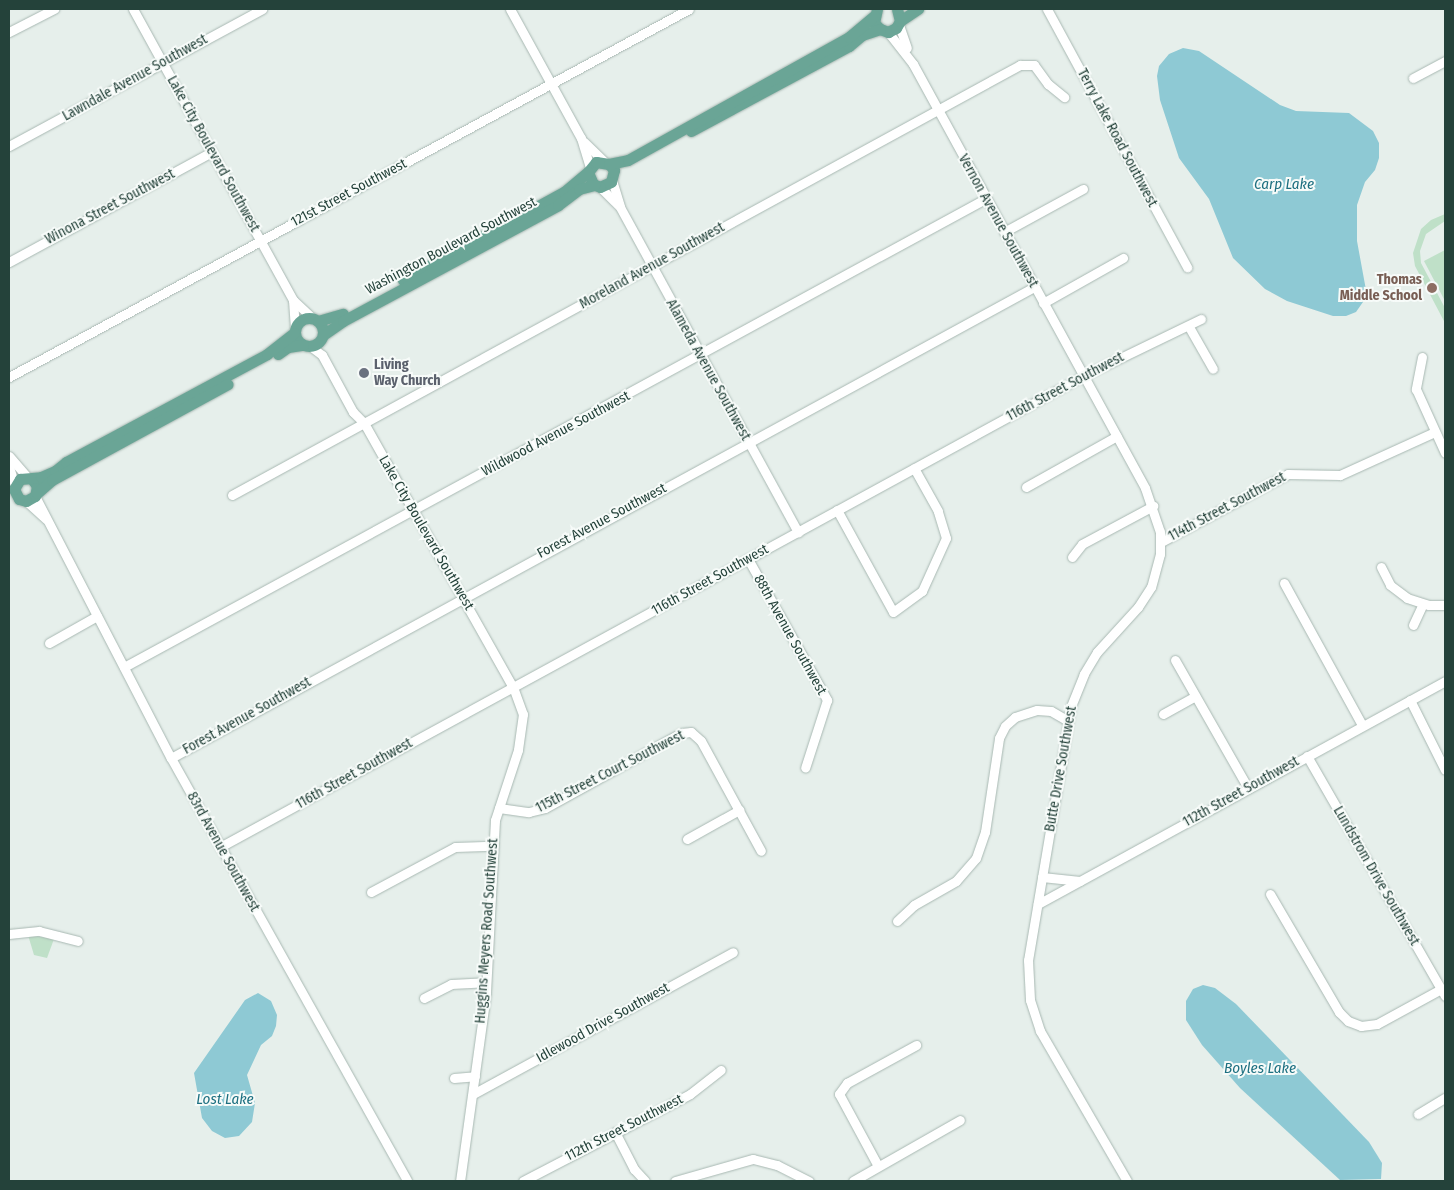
<!DOCTYPE html>
<html>
<head>
<meta charset="utf-8">
<style>
	body { margin:0 }
	#map { position:relative; width:1454px; height:1190px; overflow:hidden; background:#e6efeb; font-family:"Fira Sans Condensed",sans-serif }
	div>[style] { position:absolute }
	[style*='--x'] { left:calc(var(--x)*1px); top:calc(var(--y)*1px); width:calc(var(--w)*1px); rotate:calc(var(--a)*1deg) }
	.green>* { inset:0; background:#bfe0c8 }
	.water>* { inset:0; background:#8ec9d4 }
	.roads { filter:drop-shadow(0 0 1px #a8b8b2) drop-shadow(0 0 1px #a8b8b2) }
	.minor>* { height:9px; margin:-4.5px; padding:0 4.5px; transform-origin:4.5px; border-radius:4.5px; background:#fff }
	.major>* { height:11px; margin:-5.5px; padding:0 5.5px; transform-origin:5.5px; border-radius:5.5px; background:#6aa596 }
	.major>.ring { margin:-5.5px; padding:0; box-sizing:content-box; background:none; border:11px solid #6aa596; border-radius:50% }
	.dots>* { width:14px; height:14px; translate:-50% -50%; box-sizing:border-box; border:2px solid #f7fbf9; border-radius:50% }
	span { translate:-50% -50%; white-space:nowrap; text-align:center; line-height:1.15; -webkit-text-stroke:4px #f7fbf9; paint-order:stroke }
	.street-label { font-size:14px; color:#24423a }
	.education-label { font-size:14px; color:#785e54; font-weight:700 }
	.right { translate:-100% -50%; text-align:right }
	.worship-label { font-size:14px; color:#5b616d; font-weight:700 }
	.left { translate:0 -50%; text-align:left }
	.water-label { font-size:15px; color:#1c6f80; font-style:italic }
	.frame { position:absolute; inset:0; border:10px solid #24423a; pointer-events:none }
</style>
</head>
<body>
<div id="map">
	<div class="green">
		<div style="clip-path:polygon(1445px 214px,1445px 221px,1426px 234px,1420px 251px,1421px 263px,1445px 308px,1445px 323px,1415px 266px,1413px 253px,1421px 229px,1431px 220px)"></div>
		<div style="clip-path:polygon(1445px 250px,1445px 301px,1424px 261px)"></div>
		<div style="clip-path:polygon(28px 935px,54px 939px,47px 958px,34px 955px)"></div>
	</div>
	<div class="water">
		<div style="clip-path:polygon(1183px 48px,1199px 51px,1280px 105px,1296px 111px,1349px 113px,1373px 131px,1379px 143px,1379px 158px,1375px 170px,1365px 182px,1357px 205px,1357px 241px,1366px 290px,1363px 302px,1356px 312px,1346px 316px,1333px 316px,1287px 301px,1265px 289px,1233px 258px,1209px 199px,1179px 158px,1160px 100px,1157px 76px,1159px 66px,1169px 54px)"></div>
		<div style="clip-path:polygon(1203px 985px,1215px 988px,1236px 1004px,1369px 1142px,1382px 1163px,1381px 1179px,1340px 1180px,1240px 1088px,1202px 1045px,1186px 1020px,1186px 1001px,1193px 989px)"></div>
		<div style="clip-path:polygon(258px 993px,271px 1001px,277px 1015px,276px 1026px,272px 1036px,261px 1045px,247px 1075px,255px 1103px,252px 1122px,239px 1136px,225px 1138px,212px 1131px,202px 1118px,194px 1073px,245px 1000px)"></div>
	</div>
	<div class="roads">
		<div class="minor">
			<div style="--x:133;--y:9;--w:332;--a:61.2"></div>
			<div style="--x:293;--y:300;--w:26;--a:43"></div>
			<div style="--x:510;--y:9;--w:147;--a:61.2"></div>
			<div style="--x:581;--y:138;--w:31;--a:73"></div>
			<div style="--x:1047;--y:9;--w:294;--a:61.5"></div>
			<div style="--x:899;--y:25;--w:24;--a:71"></div>
			<div style="--x:9;--y:32;--w:51;--a:-27.1"></div>
			<div style="--x:888;--y:32;--w:41;--a:52"></div>
			<div style="--x:913;--y:64;--w:483;--a:61.3"></div>
			<div style="--x:1145;--y:488;--w:46;--a:71.2"></div>
			<div style="--x:1160;--y:532;--w:22;--a:90"></div>
			<div style="--x:1160;--y:554;--w:34;--a:105"></div>
			<div style="--x:1151;--y:587;--w:24;--a:123"></div>
			<div style="--x:1138;--y:607;--w:61;--a:132.3"></div>
			<div style="--x:1097;--y:652;--w:26;--a:121"></div>
			<div style="--x:1084;--y:674;--w:35;--a:112"></div>
			<div style="--x:1071;--y:706;--w:258;--a:99.6"></div>
			<div style="--x:1028;--y:960;--w:40;--a:87.1"></div>
			<div style="--x:1030;--y:1000;--w:33;--a:72"></div>
			<div style="--x:1040;--y:1031;--w:173;--a:59.9"></div>
			<div style="--x:1413;--y:78;--w:36;--a:-28"></div>
			<div style="--x:584;--y:142;--w:29;--a:44"></div>
			<div style="--x:9;--y:146;--w:288;--a:-28.4"></div>
			<div style="--x:612;--y:180;--w:28;--a:73"></div>
			<div style="--x:620;--y:207;--w:371;--a:61.3"></div>
			<div style="--x:600;--y:187;--w:25;--a:45"></div>
			<div style="--x:1004;--y:232;--w:90;--a:-28.6"></div>
			<div style="--x:9;--y:262;--w:231;--a:-28.5"></div>
			<div style="--x:293;--y:300;--w:28;--a:86"></div>
			<div style="--x:1043;--y:303;--w:92;--a:-29.4"></div>
			<div style="--x:1189;--y:327;--w:48;--a:60.3"></div>
			<div style="--x:310;--y:346;--w:15;--a:37"></div>
			<div style="--x:322;--y:355;--w:65;--a:61.5"></div>
			<div style="--x:353;--y:412;--w:16;--a:45"></div>
			<div style="--x:364;--y:423;--w:303;--a:60.6"></div>
			<div style="--x:513;--y:687;--w:29;--a:70"></div>
			<div style="--x:523;--y:714;--w:36;--a:98"></div>
			<div style="--x:518;--y:750;--w:74;--a:108.2"></div>
			<div style="--x:495;--y:820;--w:174;--a:93"></div>
			<div style="--x:486;--y:994;--w:189;--a:97.9"></div>
			<div style="--x:1422;--y:357;--w:33;--a:101"></div>
			<div style="--x:1416;--y:389;--w:70;--a:65.6"></div>
			<div style="--x:9;--y:377;--w:773;--a:-28.42"></div>
			<div style="--x:9;--y:456;--w:29;--a:49"></div>
			<div style="--x:9;--y:467;--w:19;--a:72"></div>
			<div style="--x:1026;--y:487;--w:104;--a:-29.3"></div>
			<div style="--x:232;--y:495;--w:898;--a:-28.62"></div>
			<div style="--x:1020;--y:65;--w:14;--a:0"></div>
			<div style="--x:1034;--y:65;--w:24;--a:54"></div>
			<div style="--x:1048;--y:84;--w:21;--a:39"></div>
			<div style="--x:35;--y:496;--w:295;--a:62.6"></div>
			<div style="--x:171;--y:758;--w:484;--a:60.8"></div>
			<div style="--x:26;--y:501;--w:27;--a:42"></div>
			<div style="--x:837;--y:510;--w:116;--a:61.2"></div>
			<div style="--x:893;--y:612;--w:36;--a:-36"></div>
			<div style="--x:922;--y:591;--w:58;--a:-65.6"></div>
			<div style="--x:946;--y:538;--w:28;--a:-107"></div>
			<div style="--x:938;--y:511;--w:49;--a:-119.2"></div>
			<div style="--x:1161;--y:542;--w:144;--a:-28.2"></div>
			<div style="--x:1288;--y:474;--w:52;--a:1.1"></div>
			<div style="--x:1340;--y:475;--w:104;--a:-24.4"></div>
			<div style="--x:1072;--y:557;--w:16;--a:-52"></div>
			<div style="--x:1082;--y:544;--w:81;--a:-28.2"></div>
			<div style="--x:748;--y:559;--w:162;--a:60.7"></div>
			<div style="--x:827;--y:700;--w:71;--a:107.9"></div>
			<div style="--x:1381;--y:567;--w:20;--a:63"></div>
			<div style="--x:1390;--y:585;--w:21;--a:37"></div>
			<div style="--x:1407;--y:598;--w:23;--a:18"></div>
			<div style="--x:1429;--y:605;--w:16;--a:0"></div>
			<div style="--x:1284;--y:583;--w:162;--a:61.2"></div>
			<div style="--x:1413;--y:625;--w:23;--a:-65"></div>
			<div style="--x:49;--y:643;--w:55;--a:-29.4"></div>
			<div style="--x:1175;--y:660;--w:147;--a:60.3"></div>
			<div style="--x:124;--y:667;--w:980;--a:-28.53"></div>
			<div style="--x:1410;--y:700;--w:78;--a:63.4"></div>
			<div style="--x:1163;--y:714;--w:37;--a:-29"></div>
			<div style="--x:1307;--y:756;--w:277;--a:60.1"></div>
			<div style="--x:171;--y:758;--w:983;--a:-28.62"></div>
			<div style="--x:499;--y:808;--w:30;--a:8"></div>
			<div style="--x:529;--y:812;--w:16;--a:-14"></div>
			<div style="--x:545;--y:808;--w:155;--a:-28.9"></div>
			<div style="--x:681;--y:733;--w:10;--a:-6"></div>
			<div style="--x:691;--y:732;--w:13;--a:42"></div>
			<div style="--x:701;--y:741;--w:125;--a:61.4"></div>
			<div style="--x:687;--y:839;--w:60;--a:-29.1"></div>
			<div style="--x:220;--y:847;--w:983;--a:-28.62"></div>
			<div style="--x:1083;--y:376;--w:131;--a:-25.8"></div>
			<div style="--x:1042;--y:877;--w:38;--a:6"></div>
			<div style="--x:371;--y:892;--w:95;--a:-28.2"></div>
			<div style="--x:455;--y:847;--w:37;--a:-2"></div>
			<div style="--x:1270;--y:894;--w:137;--a:59.7"></div>
			<div style="--x:1339;--y:1012;--w:13;--a:45"></div>
			<div style="--x:1348;--y:1021;--w:14;--a:21"></div>
			<div style="--x:1361;--y:1026;--w:16;--a:-7"></div>
			<div style="--x:1377;--y:1024;--w:73;--a:-28.7"></div>
			<div style="--x:1038;--y:904;--w:464;--a:-28.7"></div>
			<div style="--x:897;--y:921;--w:23;--a:-43"></div>
			<div style="--x:914;--y:905;--w:48;--a:-29.7"></div>
			<div style="--x:956;--y:881;--w:30;--a:-49"></div>
			<div style="--x:976;--y:858;--w:28;--a:-71"></div>
			<div style="--x:985;--y:832;--w:95;--a:-81.5"></div>
			<div style="--x:999;--y:738;--w:13;--a:-63"></div>
			<div style="--x:1005;--y:726;--w:13;--a:-42"></div>
			<div style="--x:1015;--y:717;--w:23;--a:-18"></div>
			<div style="--x:1037;--y:710;--w:14;--a:4"></div>
			<div style="--x:1051;--y:711;--w:20;--a:30"></div>
			<div style="--x:9;--y:934;--w:30;--a:-6"></div>
			<div style="--x:39;--y:931;--w:40;--a:14.4"></div>
			<div style="--x:424;--y:998;--w:30;--a:-27"></div>
			<div style="--x:451;--y:984;--w:34;--a:-3"></div>
			<div style="--x:454;--y:1078;--w:21;--a:-5"></div>
			<div style="--x:473;--y:1094;--w:296;--a:-28.6"></div>
			<div style="--x:1418;--y:1114;--w:31;--a:-31"></div>
			<div style="--x:615;--y:1132;--w:42;--a:62.8"></div>
			<div style="--x:634;--y:1169;--w:16;--a:47"></div>
			<div style="--x:878;--y:1166;--w:82;--a:-118.4"></div>
			<div style="--x:839;--y:1094;--w:14;--a:-54"></div>
			<div style="--x:847;--y:1083;--w:79;--a:-28.8"></div>
			<div style="--x:523;--y:1181;--w:188;--a:-27.5"></div>
			<div style="--x:690;--y:1094;--w:39;--a:-38"></div>
			<div style="--x:675;--y:1181;--w:81;--a:-15.8"></div>
			<div style="--x:753;--y:1159;--w:25;--a:14"></div>
			<div style="--x:777;--y:1165;--w:36;--a:27"></div>
			<div style="--x:853;--y:1181;--w:123;--a:-29.7"></div>
		</div>
		<div class="major">
			<div style="--x:877;--y:9;--w:14;--a:102"></div>
			<div style="--x:874;--y:23;--w:8;--a:45"></div>
			<div style="--x:880;--y:29;--w:9;--a:21"></div>
			<div style="--x:888;--y:32;--w:9;--a:-27"></div>
			<div style="--x:896;--y:28;--w:8;--a:-60"></div>
			<div style="--x:900;--y:21;--w:12;--a:-104"></div>
			<div style="--x:900;--y:21;--w:22;--a:-34"></div>
			<div style="--x:691;--y:131;--w:179;--a:-28.3"></div>
			<div style="--x:849;--y:46;--w:17;--a:-40"></div>
			<div style="--x:862;--y:35;--w:19;--a:-18"></div>
			<div style="--x:609;--y:164;--w:8;--a:50"></div>
			<div style="--x:614;--y:170;--w:12;--a:104"></div>
			<div style="--x:611;--y:182;--w:12;--a:156"></div>
			<div style="--x:600;--y:187;--w:8;--a:-157"></div>
			<div style="--x:593;--y:184;--w:13;--a:-113"></div>
			<div style="--x:588;--y:172;--w:13;--a:-51"></div>
			<div style="--x:596;--y:162;--w:13;--a:9"></div>
			<div style="--x:609;--y:164;--w:19;--a:-12"></div>
			<div style="--x:628;--y:160;--w:253;--a:-29.1"></div>
			<div style="--x:849;--y:37;--w:33;--a:-40"></div>
			<div style="--x:403;--y:280;--w:183;--a:-28.7"></div>
			<div style="--x:564;--y:192;--w:31;--a:-40"></div>
			<div class="ring" style="left:295px;top:318px;width:17px;height:17px"></div>
			<div style="--x:318;--y:321;--w:26;--a:-16"></div>
			<div style="--x:323;--y:335;--w:24;--a:-35"></div>
			<div style="--x:343;--y:321;--w:244;--a:-28.3"></div>
			<div style="--x:558;--y:205;--w:26;--a:-37"></div>
			<div style="--x:579;--y:189;--w:16;--a:-15"></div>
			<div style="--x:278;--y:354;--w:12;--a:-35"></div>
			<div style="--x:288;--y:347;--w:15;--a:-8"></div>
			<div style="--x:32;--y:479;--w:9;--a:54"></div>
			<div style="--x:37;--y:486;--w:10;--a:101"></div>
			<div style="--x:35;--y:496;--w:10;--a:151"></div>
			<div style="--x:26;--y:501;--w:7;--a:-164"></div>
			<div style="--x:19;--y:499;--w:11;--a:-117"></div>
			<div style="--x:14;--y:489;--w:12;--a:-59"></div>
			<div style="--x:20;--y:479;--w:21;--a:-5"></div>
			<div style="--x:41;--y:477;--w:15;--a:-23"></div>
			<div style="--x:55;--y:471;--w:14;--a:-39"></div>
			<div style="--x:66;--y:462;--w:228;--a:-28.2"></div>
			<div style="--x:267;--y:354;--w:34;--a:-38"></div>
			<div style="--x:37;--y:493;--w:20;--a:-41"></div>
			<div style="--x:52;--y:480;--w:200;--a:-28.6"></div>
		</div>
	</div>
	<div class="dots">
		<div style="left:1432px;top:288px;background:#8d6e63"></div>
		<div style="left:364px;top:373px;background:#6b7280"></div>
	</div>
	<div class="street-label">
		<span style="left:135px;top:78px;rotate:-29deg">Lawndale Avenue Southwest</span>
		<span style="left:1117px;top:138px;rotate:62deg">Terry Lake Road Southwest</span>
		<span style="left:213px;top:154px;rotate:61deg">Lake City Boulevard Southwest</span>
		<span style="left:349px;top:193px;rotate:-28deg">121st Street Southwest</span>
		<span style="left:110px;top:207px;rotate:-28deg">Winona Street Southwest</span>
		<span style="left:998px;top:221px;rotate:61deg">Vernon Avenue Southwest</span>
		<span style="left:451px;top:246px;rotate:-28deg">Washington Boulevard Southwest</span>
		<span style="left:652px;top:266px;rotate:-29deg">Moreland Avenue Southwest</span>
		<span style="left:708px;top:370px;rotate:61deg">Alameda Avenue Southwest</span>
		<span style="left:1065px;top:387px;rotate:-28deg">116th Street Southwest</span>
		<span style="left:556px;top:434px;rotate:-28deg">Wildwood Avenue Southwest</span>
		<span style="left:1227px;top:507px;rotate:-28deg">114th Street Southwest</span>
		<span style="left:602px;top:521px;rotate:-28deg">Forest Avenue Southwest</span>
		<span style="left:426px;top:533px;rotate:60deg">Lake City Boulevard Southwest</span>
		<span style="left:710px;top:580px;rotate:-29deg">116th Street Southwest</span>
		<span style="left:790px;top:635px;rotate:61deg">88th Avenue Southwest</span>
		<span style="left:247px;top:716px;rotate:-29deg">Forest Avenue Southwest</span>
		<span style="left:1061px;top:769px;rotate:-80deg">Butte Drive Southwest</span>
		<span style="left:610px;top:772px;rotate:-27deg">115th Street Court Southwest</span>
		<span style="left:354px;top:774px;rotate:-29deg">116th Street Southwest</span>
		<span style="left:1241px;top:792px;rotate:-29deg">112th Street Southwest</span>
		<span style="left:223px;top:852px;rotate:61deg">83rd Avenue Southwest</span>
		<span style="left:1376px;top:876px;rotate:60deg">Lundstrom Drive Southwest</span>
		<span style="left:487px;top:931px;rotate:-86deg">Huggins Meyers Road Southwest</span>
		<span style="left:603px;top:1023px;rotate:-29deg">Idlewood Drive Southwest</span>
		<span style="left:624px;top:1128px;rotate:-27deg">112th Street Southwest</span>
	</div>
	<div class="education-label">
		<span class="right" style="left:1422px;top:288px">Thomas<br>Middle School</span>
	</div>
	<div class="worship-label">
		<span class="left" style="left:374px;top:373px">Living<br>Way Church</span>
	</div>
	<div class="water-label">
		<span style="left:1284px;top:185px">Carp Lake</span>
		<span style="left:1260px;top:1069px">Boyles Lake</span>
		<span style="left:225px;top:1100px">Lost Lake</span>
	</div>
	<div class="frame"></div>
</div>
</body>
</html>
